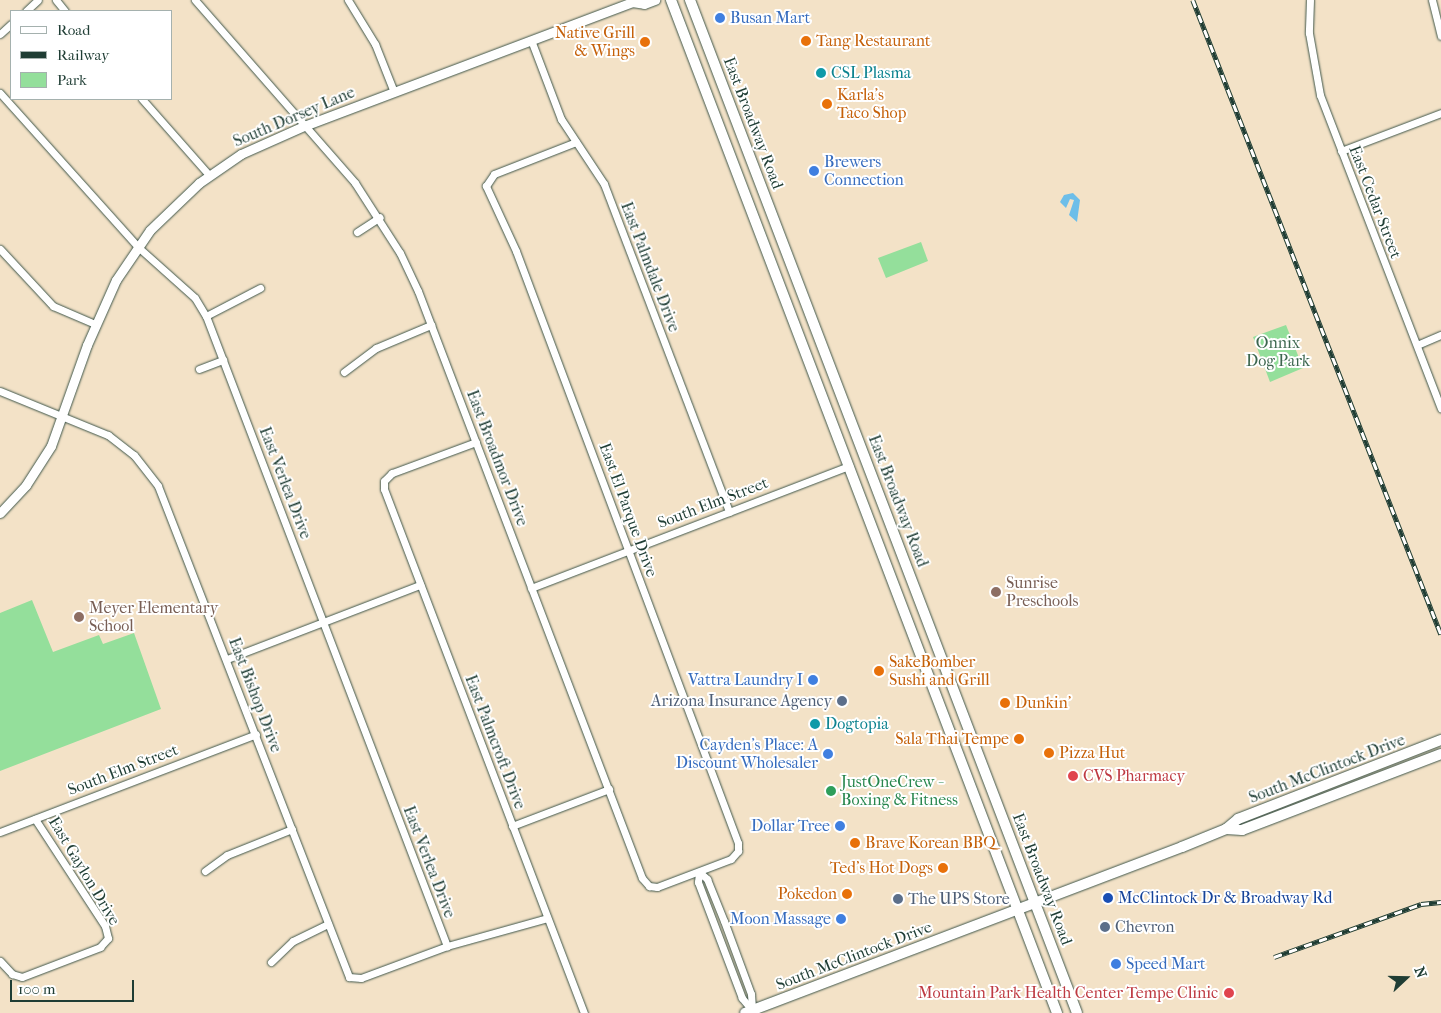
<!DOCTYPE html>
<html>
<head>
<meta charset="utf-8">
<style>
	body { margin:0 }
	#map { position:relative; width:1441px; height:1013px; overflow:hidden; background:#f3e2c7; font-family:"IM FELL French Canon",serif }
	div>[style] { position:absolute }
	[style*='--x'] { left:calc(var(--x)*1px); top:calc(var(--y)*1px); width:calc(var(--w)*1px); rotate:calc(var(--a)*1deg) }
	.green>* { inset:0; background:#94df9b }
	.water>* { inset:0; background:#6dbee9 }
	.roads { filter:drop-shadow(0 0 1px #3f564a) drop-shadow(0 0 1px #3f564a) }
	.minor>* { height:7px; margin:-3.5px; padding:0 3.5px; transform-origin:3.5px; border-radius:3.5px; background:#fff }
	.tertiary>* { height:9px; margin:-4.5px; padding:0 4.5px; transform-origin:4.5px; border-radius:4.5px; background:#fff }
	.secondary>* { height:10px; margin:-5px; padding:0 5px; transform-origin:5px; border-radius:5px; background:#fff }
	.rail>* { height:4.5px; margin-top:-2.25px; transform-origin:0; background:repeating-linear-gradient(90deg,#fff 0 8px,#1f3d34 0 16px); box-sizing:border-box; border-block:1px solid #1f3d34 }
	.dots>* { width:14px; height:14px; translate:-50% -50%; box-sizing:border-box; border:2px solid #fff; border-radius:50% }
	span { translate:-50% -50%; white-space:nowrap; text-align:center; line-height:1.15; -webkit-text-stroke:4px #fff; paint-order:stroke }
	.shop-label { font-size:16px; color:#366cbe }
	.left { translate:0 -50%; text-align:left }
	.right { translate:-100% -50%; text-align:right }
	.food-label { font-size:16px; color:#c56008 }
	.culture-label { font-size:16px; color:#0d838f }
	.street-label { font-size:16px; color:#1f3d34 }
	.park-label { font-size:16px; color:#3c664e }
	.education-label { font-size:16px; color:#785e54 }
	.service-label { font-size:16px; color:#4e5e75 }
	.health-label { font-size:16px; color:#be3a42 }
	.leisure-label { font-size:16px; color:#27864d }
	.transit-label { font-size:16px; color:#164399 }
	.legend { position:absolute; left:10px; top:10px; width:162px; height:90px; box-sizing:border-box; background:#fff; border:1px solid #a5b1ae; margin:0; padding:6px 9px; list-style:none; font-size:15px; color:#1f3d34 }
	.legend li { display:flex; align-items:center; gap:10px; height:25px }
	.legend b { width:25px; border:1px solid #a5b1ae }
	.north { position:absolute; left:1381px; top:953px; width:50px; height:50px; -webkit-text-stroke:4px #fff; paint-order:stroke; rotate:69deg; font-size:14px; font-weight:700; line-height:20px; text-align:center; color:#1f3d34 }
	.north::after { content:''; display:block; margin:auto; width:18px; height:22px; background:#1f3d34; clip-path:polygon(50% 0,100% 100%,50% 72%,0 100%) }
	.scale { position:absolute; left:10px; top:980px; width:124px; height:22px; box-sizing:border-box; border:2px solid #1f3d34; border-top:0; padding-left:6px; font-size:15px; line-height:18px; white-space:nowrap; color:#1f3d34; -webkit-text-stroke:4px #fff; paint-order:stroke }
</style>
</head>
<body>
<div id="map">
	<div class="green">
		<div style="clip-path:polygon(921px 242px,928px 261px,886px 278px,878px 258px)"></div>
		<div style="clip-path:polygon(1286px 325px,1303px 368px,1270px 382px,1253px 337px)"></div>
		<div style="clip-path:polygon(32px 600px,53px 652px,99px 635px,103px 644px,134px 633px,161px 709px,0 771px,0 613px)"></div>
	</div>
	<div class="water">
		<div style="clip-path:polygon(1073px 193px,1080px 200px,1077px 222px,1069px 215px,1074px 200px,1070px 199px,1066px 208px,1060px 202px,1064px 195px)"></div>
	</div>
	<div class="roads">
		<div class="minor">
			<div style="--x:56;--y:0;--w:14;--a:51"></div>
			<div style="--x:195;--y:0;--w:243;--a:48.8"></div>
			<div style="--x:355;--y:183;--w:83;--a:57.3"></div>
			<div style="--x:400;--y:253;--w:42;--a:64.7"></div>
			<div style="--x:418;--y:291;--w:628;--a:69.11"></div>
			<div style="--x:642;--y:878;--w:11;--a:49"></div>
			<div style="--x:649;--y:886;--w:8;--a:7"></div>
			<div style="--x:657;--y:887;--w:79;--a:-20.7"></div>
			<div style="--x:731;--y:859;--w:11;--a:-49"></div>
			<div style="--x:738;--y:851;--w:8;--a:-90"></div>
			<div style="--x:738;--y:843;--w:632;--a:-110.56"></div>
			<div style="--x:516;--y:251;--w:72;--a:-114.8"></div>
			<div style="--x:486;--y:186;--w:14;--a:-56"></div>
			<div style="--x:494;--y:174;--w:88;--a:-21.3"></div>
			<div style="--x:348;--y:0;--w:52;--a:58.5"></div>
			<div style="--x:375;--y:44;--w:52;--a:68.4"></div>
			<div style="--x:1310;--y:0;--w:33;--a:92"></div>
			<div style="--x:1309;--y:33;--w:63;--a:79.9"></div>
			<div style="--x:1320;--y:95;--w:336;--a:68.9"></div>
			<div style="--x:1432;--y:0;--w:37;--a:76"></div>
			<div style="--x:26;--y:11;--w:16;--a:-43"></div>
			<div style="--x:0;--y:34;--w:15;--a:-42"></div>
			<div style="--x:531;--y:40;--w:85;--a:69.2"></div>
			<div style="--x:561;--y:119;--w:78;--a:56.5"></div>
			<div style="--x:604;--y:184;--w:351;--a:69.1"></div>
			<div style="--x:0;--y:93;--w:207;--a:48.1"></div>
			<div style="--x:138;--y:247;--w:76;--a:41.8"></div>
			<div style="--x:195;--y:298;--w:21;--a:59"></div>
			<div style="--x:206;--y:316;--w:675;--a:69.07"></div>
			<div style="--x:142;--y:99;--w:101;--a:48.6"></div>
			<div style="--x:1341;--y:151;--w:107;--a:-20.8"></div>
			<div style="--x:357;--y:232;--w:27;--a:-33"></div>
			<div style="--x:0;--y:249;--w:78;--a:47.1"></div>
			<div style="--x:53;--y:306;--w:46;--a:23.2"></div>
			<div style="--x:206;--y:316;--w:61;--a:-27.4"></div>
			<div style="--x:1417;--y:345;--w:26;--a:-23"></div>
			<div style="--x:199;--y:369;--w:26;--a:-21"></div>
			<div style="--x:344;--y:372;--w:40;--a:-37"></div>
			<div style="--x:376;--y:348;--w:60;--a:-22.7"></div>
			<div style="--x:0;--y:391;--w:117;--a:22.2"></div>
			<div style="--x:108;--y:435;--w:33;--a:38"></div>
			<div style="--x:134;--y:455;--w:39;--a:52"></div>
			<div style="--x:158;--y:486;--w:527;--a:68.74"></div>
			<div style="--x:349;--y:977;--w:12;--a:5"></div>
			<div style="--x:361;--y:978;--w:92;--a:-20.4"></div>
			<div style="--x:447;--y:946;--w:104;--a:-15.6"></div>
			<div style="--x:476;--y:442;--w:90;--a:159.7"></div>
			<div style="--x:392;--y:473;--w:11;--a:135"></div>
			<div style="--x:384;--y:481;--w:8;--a:90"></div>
			<div style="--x:384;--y:489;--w:561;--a:69.11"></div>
			<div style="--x:531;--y:588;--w:341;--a:-21"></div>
			<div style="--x:227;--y:659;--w:207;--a:-21"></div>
			<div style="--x:512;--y:826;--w:104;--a:-20.9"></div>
			<div style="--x:0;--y:832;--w:274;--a:-20.9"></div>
			<div style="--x:205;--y:871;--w:27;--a:-36"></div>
			<div style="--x:227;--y:855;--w:70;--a:-21.8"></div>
			<div style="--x:699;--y:872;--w:11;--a:41"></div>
			<div style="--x:707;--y:879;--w:45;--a:68"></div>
			<div style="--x:724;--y:921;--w:78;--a:69.7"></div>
			<div style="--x:751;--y:994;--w:16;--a:86"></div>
			<div style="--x:752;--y:1010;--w:16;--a:-130"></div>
			<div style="--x:742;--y:998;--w:124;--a:-110.8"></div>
			<div style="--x:698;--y:882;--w:10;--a:-84"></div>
			<div style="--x:0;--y:961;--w:18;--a:47"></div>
			<div style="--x:12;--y:974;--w:10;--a:17"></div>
			<div style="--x:22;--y:977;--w:84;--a:-21"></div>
			<div style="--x:100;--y:947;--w:12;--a:-48"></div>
			<div style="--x:108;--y:938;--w:12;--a:-104"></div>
			<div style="--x:105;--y:926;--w:128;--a:-123.2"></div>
			<div style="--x:271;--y:962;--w:30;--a:-44"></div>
			<div style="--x:293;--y:941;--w:39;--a:-26"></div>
		</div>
		<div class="tertiary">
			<div style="--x:0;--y:513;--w:38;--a:-47"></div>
			<div style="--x:26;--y:485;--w:46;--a:-57.3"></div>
			<div style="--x:51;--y:446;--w:107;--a:-70.4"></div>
			<div style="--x:87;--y:345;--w:71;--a:-66"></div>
			<div style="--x:116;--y:280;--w:60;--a:-55.8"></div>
			<div style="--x:150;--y:230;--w:68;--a:-43.8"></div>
			<div style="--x:199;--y:183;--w:51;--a:-34.6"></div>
			<div style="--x:241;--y:154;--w:69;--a:-24"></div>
			<div style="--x:304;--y:126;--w:351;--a:-20.7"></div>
			<div style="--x:632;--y:2;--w:12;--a:9"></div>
			<div style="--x:644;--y:4;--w:12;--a:-20"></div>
		</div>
		<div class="secondary">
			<div style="--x:671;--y:0;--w:1084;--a:69.14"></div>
			<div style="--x:690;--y:0;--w:1084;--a:69.09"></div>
			<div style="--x:1226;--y:829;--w:16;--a:4"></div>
			<div style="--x:1242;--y:830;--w:213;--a:-20.9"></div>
			<div style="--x:745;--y:1013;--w:467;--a:-20.8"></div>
			<div style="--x:1182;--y:847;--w:48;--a:-22.2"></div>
			<div style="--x:1226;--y:829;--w:16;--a:-40"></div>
			<div style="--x:1238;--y:819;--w:218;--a:-21.3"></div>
		</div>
	</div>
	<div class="rail">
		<div style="--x:1193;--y:0;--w:681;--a:68.64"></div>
		<div style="--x:1274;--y:957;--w:156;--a:-19.8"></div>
		<div style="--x:1421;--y:904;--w:20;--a:-6"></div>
	</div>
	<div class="dots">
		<div style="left:720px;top:18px;background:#3f7fe0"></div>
		<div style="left:806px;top:41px;background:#e8710a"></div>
		<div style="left:645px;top:42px;background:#e8710a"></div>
		<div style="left:821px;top:73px;background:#0f9aa8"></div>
		<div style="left:827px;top:104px;background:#e8710a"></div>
		<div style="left:814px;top:171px;background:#3f7fe0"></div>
		<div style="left:996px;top:592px;background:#8d6e63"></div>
		<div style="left:79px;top:617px;background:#8d6e63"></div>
		<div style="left:879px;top:671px;background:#e8710a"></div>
		<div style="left:813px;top:680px;background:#3f7fe0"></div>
		<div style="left:842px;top:701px;background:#5c6f8a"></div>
		<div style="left:1005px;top:703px;background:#e8710a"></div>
		<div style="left:815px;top:724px;background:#0f9aa8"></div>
		<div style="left:1019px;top:739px;background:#e8710a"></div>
		<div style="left:1049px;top:753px;background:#e8710a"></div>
		<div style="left:828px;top:754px;background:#3f7fe0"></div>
		<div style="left:1073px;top:776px;background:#e0444e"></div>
		<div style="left:831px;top:791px;background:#2e9e5b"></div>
		<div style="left:840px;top:826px;background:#3f7fe0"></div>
		<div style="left:855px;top:843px;background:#e8710a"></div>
		<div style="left:943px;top:868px;background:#e8710a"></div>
		<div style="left:847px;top:894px;background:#e8710a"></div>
		<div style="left:1108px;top:898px;background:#1a4fb4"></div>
		<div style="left:898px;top:899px;background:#5c6f8a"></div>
		<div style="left:841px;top:919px;background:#3f7fe0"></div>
		<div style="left:1105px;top:927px;background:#5c6f8a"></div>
		<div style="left:1116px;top:964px;background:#3f7fe0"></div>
		<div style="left:1229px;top:993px;background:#e0444e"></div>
	</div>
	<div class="shop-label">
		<span class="left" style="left:730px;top:18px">Busan Mart</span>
		<span class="left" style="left:824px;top:171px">Brewers<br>Connection</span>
		<span class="right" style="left:803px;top:680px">Vattra Laundry I</span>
		<span class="right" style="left:818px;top:754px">Cayden's Place: A<br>Discount Wholesaler</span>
		<span class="right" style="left:830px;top:826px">Dollar Tree</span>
		<span class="right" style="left:831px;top:919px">Moon Massage</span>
		<span class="left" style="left:1126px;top:964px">Speed Mart</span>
	</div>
	<div class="food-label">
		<span class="right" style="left:635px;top:42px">Native Grill<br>&amp; Wings</span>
		<span class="left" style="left:816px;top:41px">Tang Restaurant</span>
		<span class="left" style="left:837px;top:104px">Karla’s<br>Taco Shop</span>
		<span class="left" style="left:889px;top:671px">SakeBomber<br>Sushi and Grill</span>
		<span class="left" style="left:1015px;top:703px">Dunkin'</span>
		<span class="right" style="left:1009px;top:739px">Sala Thai Tempe</span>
		<span class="left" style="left:1059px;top:753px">Pizza Hut</span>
		<span class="left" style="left:865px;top:843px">Brave Korean BBQ</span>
		<span class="right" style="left:933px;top:868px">Ted's Hot Dogs</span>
		<span class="right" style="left:837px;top:894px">Pokedon</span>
	</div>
	<div class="culture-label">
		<span class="left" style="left:831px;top:73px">CSL Plasma</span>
		<span class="left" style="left:825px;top:724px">Dogtopia</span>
	</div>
	<div class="street-label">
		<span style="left:294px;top:117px;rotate:-23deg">South Dorsey Lane</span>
		<span style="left:753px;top:123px;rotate:69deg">East Broadway Road</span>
		<span style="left:1375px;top:202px;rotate:69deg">East Cedar Street</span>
		<span style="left:650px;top:267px;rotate:69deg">East Palmdale Drive</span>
		<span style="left:497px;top:458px;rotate:69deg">East Broadmor Drive</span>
		<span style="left:285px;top:483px;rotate:69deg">East Verlea Drive</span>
		<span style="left:898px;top:501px;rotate:69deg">East Broadway Road</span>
		<span style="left:713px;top:503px;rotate:-21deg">South Elm Street</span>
		<span style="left:628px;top:510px;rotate:70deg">East El Parque Drive</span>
		<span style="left:255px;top:695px;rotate:69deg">East Bishop Drive</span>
		<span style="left:495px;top:742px;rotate:69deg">East Palmcroft Drive</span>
		<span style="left:1327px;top:769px;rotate:-21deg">South McClintock Drive</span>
		<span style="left:123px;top:770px;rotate:-21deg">South Elm Street</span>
		<span style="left:429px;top:862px;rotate:69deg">East Verlea Drive</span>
		<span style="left:84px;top:871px;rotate:59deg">East Gaylon Drive</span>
		<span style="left:1042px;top:879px;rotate:69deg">East Broadway Road</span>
		<span style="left:854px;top:956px;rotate:-21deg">South McClintock Drive</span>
	</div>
	<div class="park-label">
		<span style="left:1278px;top:352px">Onnix<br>Dog Park</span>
	</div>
	<div class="education-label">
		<span class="left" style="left:1006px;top:592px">Sunrise<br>Preschools</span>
		<span class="left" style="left:89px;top:617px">Meyer Elementary<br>School</span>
	</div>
	<div class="service-label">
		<span class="right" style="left:832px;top:701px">Arizona Insurance Agency</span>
		<span class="left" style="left:908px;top:899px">The UPS Store</span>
		<span class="left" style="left:1115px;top:927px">Chevron</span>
	</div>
	<div class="health-label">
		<span class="left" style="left:1083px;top:776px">CVS Pharmacy</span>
		<span class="right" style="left:1218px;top:993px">Mountain Park Health Center Tempe Clinic</span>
	</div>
	<div class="leisure-label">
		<span class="left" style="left:841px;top:791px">JustOneCrew -<br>Boxing &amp; Fitness</span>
	</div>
	<div class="transit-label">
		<span class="left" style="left:1118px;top:898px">McClintock Dr &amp; Broadway Rd</span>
	</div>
	<ul class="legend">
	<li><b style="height:6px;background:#fff"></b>Road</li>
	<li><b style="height:6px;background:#1f3d34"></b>Railway</li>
	<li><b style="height:14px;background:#94df9b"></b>Park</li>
	</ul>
	<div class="north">N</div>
	<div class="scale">100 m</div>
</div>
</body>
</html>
